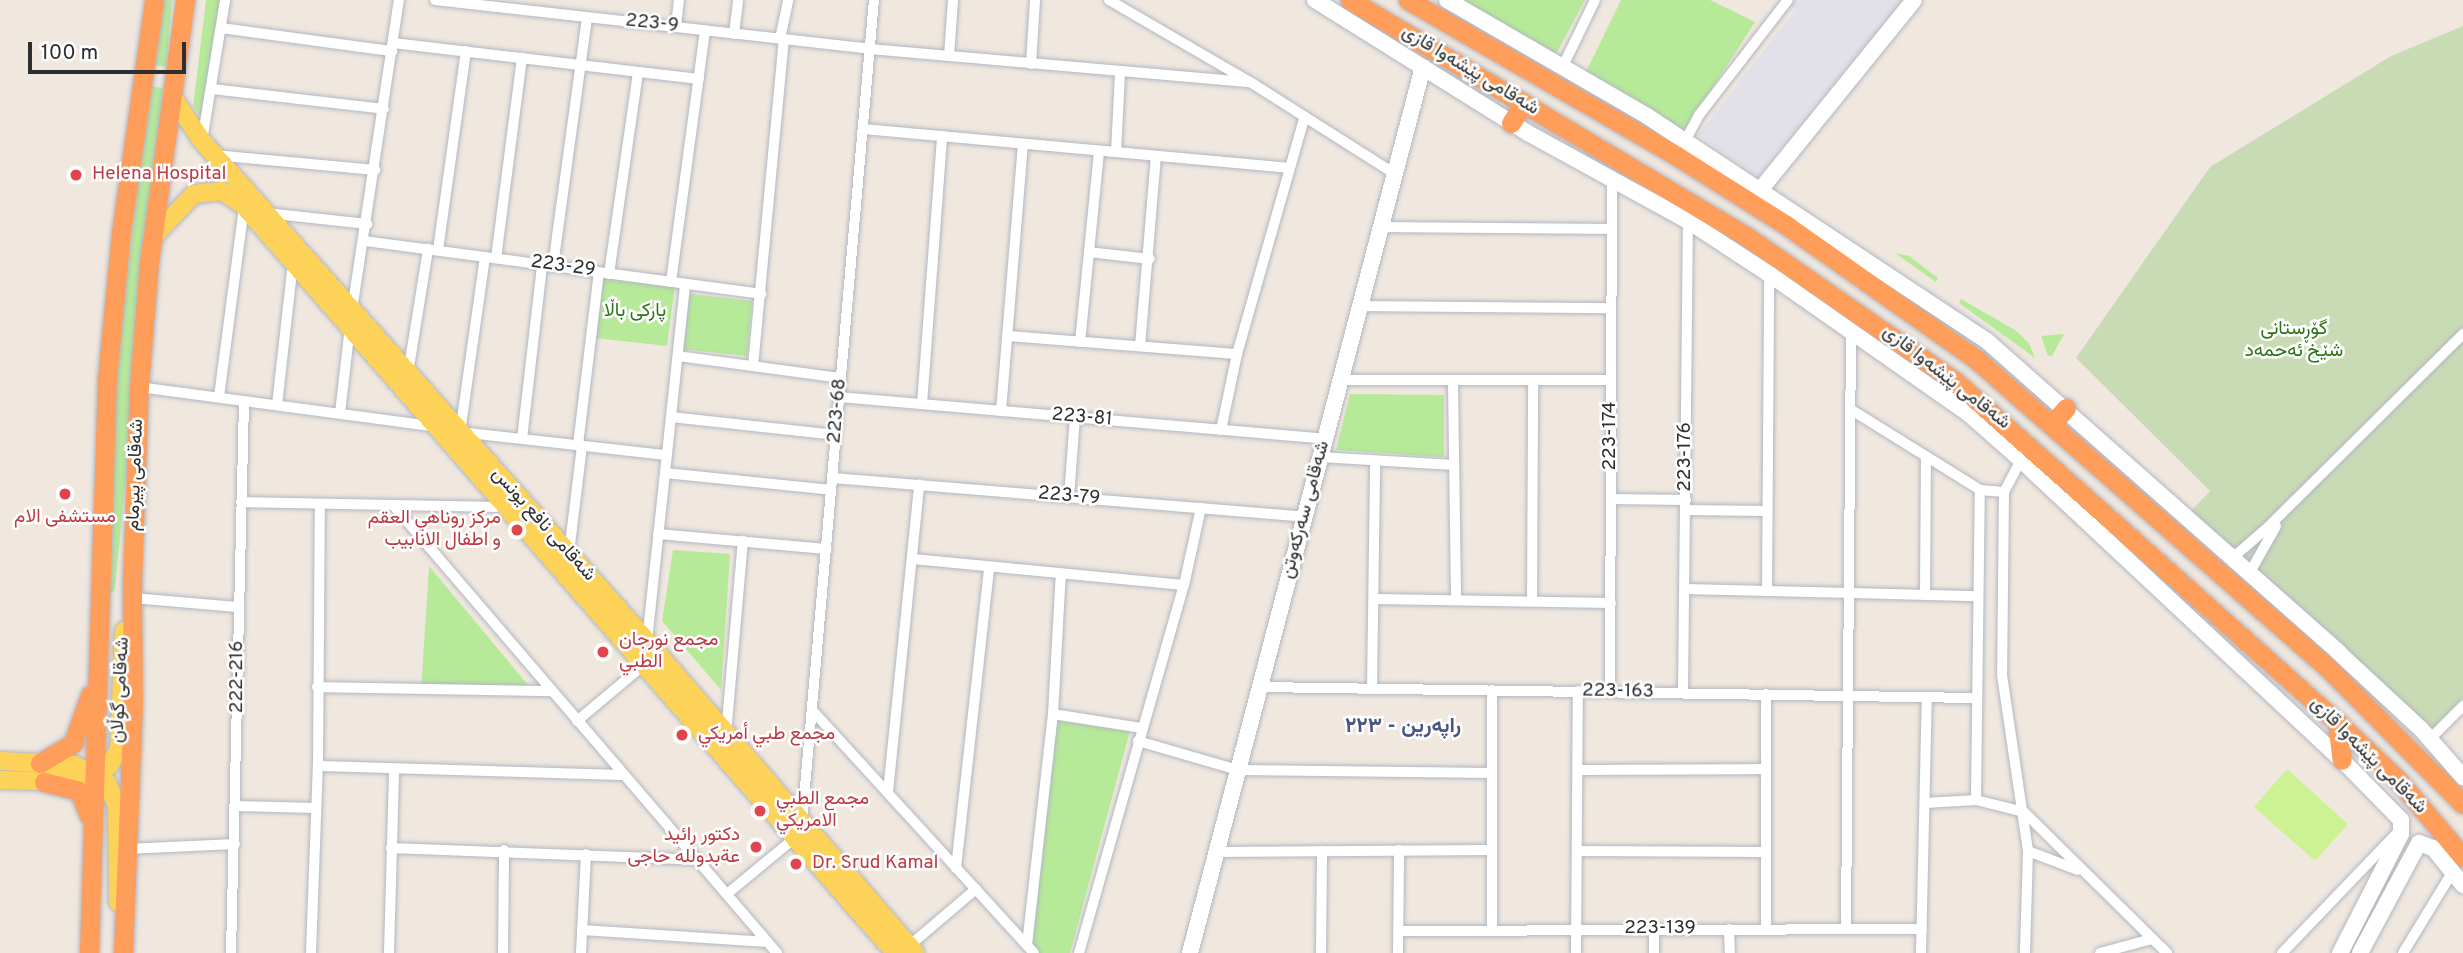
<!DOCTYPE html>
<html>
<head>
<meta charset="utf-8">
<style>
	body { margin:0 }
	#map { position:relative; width:2463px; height:953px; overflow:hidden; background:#f0e8df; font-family:Overpass,Vazirmatn,sans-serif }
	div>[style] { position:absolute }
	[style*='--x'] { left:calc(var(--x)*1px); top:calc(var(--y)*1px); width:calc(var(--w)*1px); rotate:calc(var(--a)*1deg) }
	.industrial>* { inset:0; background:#e2e0e8 }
	.green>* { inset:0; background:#b6ea98 }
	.cemetery>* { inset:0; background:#c9dbb5 }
	.pitch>* { inset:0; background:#ccf293 }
	.roads { filter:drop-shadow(0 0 2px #b3b6c2) drop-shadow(0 0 2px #b3b6c2) }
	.street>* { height:10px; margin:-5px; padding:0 5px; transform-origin:5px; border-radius:5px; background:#fff }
	.secondary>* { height:16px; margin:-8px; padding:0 8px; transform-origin:8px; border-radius:8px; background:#fff }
	.primary>* { height:18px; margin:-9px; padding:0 9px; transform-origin:9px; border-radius:9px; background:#fcd258 }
	.highway>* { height:19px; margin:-9.5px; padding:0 9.5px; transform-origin:9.5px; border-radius:9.5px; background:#ff9e5b }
	.dots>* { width:19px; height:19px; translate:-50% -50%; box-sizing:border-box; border:4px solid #fff; border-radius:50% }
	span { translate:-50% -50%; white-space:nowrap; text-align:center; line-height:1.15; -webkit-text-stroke:5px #fff; paint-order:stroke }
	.street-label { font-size:19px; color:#2e2e2e }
	.health-label { font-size:19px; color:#be3a42 }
	.left { translate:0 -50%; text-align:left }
	.right { translate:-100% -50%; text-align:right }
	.park-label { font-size:19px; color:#2b7315 }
	.neighbourhood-label { font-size:21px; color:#495583; font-weight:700 }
	.scale { position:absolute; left:28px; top:42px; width:158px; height:32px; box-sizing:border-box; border:4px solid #2e2e2e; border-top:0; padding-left:9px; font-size:21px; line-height:24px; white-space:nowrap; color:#2e2e2e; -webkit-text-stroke:5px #fff; paint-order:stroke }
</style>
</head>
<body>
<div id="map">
	<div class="industrial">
		<div style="clip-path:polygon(1779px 0,1903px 0,1758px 177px,1698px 135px,1796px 9px)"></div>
	</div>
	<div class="green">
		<div style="clip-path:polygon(163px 0,172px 0,166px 67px,154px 65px)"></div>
		<div style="clip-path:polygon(206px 0,221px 0,205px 120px,193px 107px)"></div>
		<div style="clip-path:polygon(1458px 0,1585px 0,1555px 56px)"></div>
		<div style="clip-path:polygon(1621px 0,1710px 0,1755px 22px,1684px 132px,1585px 74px)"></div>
		<div style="clip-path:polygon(149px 86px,163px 88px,115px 589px,107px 598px,114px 389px)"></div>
		<div style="clip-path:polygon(1895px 253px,1909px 256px,1938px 278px,1936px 282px)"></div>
		<div style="clip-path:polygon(601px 277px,675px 285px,667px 346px,596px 338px)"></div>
		<div style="clip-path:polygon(690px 294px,752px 301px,747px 356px,683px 349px)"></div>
		<div style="clip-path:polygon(1961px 299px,2015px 330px,2029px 343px,2035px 358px,1959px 303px)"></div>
		<div style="clip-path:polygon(2064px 334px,2052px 356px,2048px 356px,2041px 336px)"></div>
		<div style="clip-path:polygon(1350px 394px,1444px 395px,1444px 457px,1336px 450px)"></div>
		<div style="clip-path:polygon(673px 550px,730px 554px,721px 690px,662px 621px)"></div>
		<div style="clip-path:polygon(429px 566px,533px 691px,421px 691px)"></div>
		<div style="clip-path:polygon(1054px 720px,1130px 731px,1070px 953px,1037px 953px,1029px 947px)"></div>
	</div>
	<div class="cemetery">
		<div style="clip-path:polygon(2463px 26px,2463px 698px,2431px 731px,2191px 511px,2210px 491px,2076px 358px,2210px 167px,2391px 56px)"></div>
	</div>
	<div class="pitch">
		<div style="clip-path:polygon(2287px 769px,2348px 824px,2315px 861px,2254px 807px)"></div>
	</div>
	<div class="roads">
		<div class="street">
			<div style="--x:435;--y:0;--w:438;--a:6.4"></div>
			<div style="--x:870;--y:49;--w:381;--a:5"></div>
			<div style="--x:1109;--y:0;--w:163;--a:30.2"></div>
			<div style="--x:1250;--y:82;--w:172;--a:32.4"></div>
			<div style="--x:676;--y:27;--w:27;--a:-84"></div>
			<div style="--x:221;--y:28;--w:173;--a:7.7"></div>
			<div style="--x:734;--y:34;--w:34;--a:-83"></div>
			<div style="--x:780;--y:39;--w:40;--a:-78"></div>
			<div style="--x:393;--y:43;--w:308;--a:6.7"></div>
			<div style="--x:949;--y:56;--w:56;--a:-85.9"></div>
			<div style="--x:1031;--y:64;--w:64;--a:-86.4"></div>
			<div style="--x:1563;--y:66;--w:73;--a:-64.1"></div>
			<div style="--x:212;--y:89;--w:173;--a:6.6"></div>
			<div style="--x:863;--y:129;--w:427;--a:5.2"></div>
			<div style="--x:202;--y:141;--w:143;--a:-80.7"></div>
			<div style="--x:1683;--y:145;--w:34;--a:-62"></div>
			<div style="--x:1699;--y:115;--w:145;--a:-52.3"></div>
			<div style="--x:1116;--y:152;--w:80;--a:-87.1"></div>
			<div style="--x:214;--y:155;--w:162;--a:5.3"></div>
			<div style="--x:266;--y:213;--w:102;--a:6.2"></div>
			<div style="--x:1381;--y:227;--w:231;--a:0.5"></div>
			<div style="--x:365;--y:241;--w:400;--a:7.6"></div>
			<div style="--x:438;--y:250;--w:201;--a:-82"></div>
			<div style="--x:1089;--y:252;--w:61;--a:6.5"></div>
			<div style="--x:485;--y:257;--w:177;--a:98.1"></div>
			<div style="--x:460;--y:432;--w:207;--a:6.4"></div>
			<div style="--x:496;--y:258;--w:202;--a:-82.6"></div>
			<div style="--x:553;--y:266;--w:251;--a:-82.2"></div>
			<div style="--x:609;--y:274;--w:204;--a:-81.8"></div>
			<div style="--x:671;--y:282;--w:254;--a:-82.3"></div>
			<div style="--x:1360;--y:306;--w:251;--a:0.5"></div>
			<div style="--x:352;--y:310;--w:314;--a:-81.4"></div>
			<div style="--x:1007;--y:336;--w:231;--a:4.5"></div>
			<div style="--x:1080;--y:342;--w:192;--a:-84.3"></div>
			<div style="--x:1140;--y:346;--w:191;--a:-85.2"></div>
			<div style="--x:678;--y:356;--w:164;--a:7.7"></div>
			<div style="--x:753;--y:366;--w:328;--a:-84.6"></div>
			<div style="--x:408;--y:373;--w:126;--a:-80.8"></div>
			<div style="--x:1340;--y:380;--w:271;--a:0"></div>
			<div style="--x:1453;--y:381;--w:218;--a:89.2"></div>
			<div style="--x:139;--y:387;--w:297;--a:7.6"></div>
			<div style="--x:219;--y:397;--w:193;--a:-82.5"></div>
			<div style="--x:839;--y:397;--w:488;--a:4.9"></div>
			<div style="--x:922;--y:404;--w:269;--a:-85.7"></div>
			<div style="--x:277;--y:405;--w:144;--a:-83.6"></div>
			<div style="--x:1850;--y:409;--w:153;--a:31.9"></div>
			<div style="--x:1980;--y:490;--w:24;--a:5"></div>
			<div style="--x:1001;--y:411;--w:268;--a:-85.3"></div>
			<div style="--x:340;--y:413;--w:88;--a:-83.4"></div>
			<div style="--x:671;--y:417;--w:166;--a:6.2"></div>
			<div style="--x:1221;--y:430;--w:78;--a:-78.1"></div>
			<div style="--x:1237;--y:354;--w:244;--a:-74.1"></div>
			<div style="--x:522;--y:439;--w:175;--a:-83.4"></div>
			<div style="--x:578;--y:445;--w:174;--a:-83.1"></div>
			<div style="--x:2023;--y:456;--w:41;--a:117.8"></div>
			<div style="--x:2004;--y:492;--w:183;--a:90.6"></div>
			<div style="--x:2002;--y:675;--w:178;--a:81.6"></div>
			<div style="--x:2028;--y:851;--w:102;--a:91.7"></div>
			<div style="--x:1320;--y:457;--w:134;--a:3.4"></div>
			<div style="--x:665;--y:473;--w:167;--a:5.8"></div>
			<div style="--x:833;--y:478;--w:474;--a:4.7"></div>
			<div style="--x:1069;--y:497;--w:80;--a:-85.7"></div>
			<div style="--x:1611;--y:499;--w:75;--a:0.8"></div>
			<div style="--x:241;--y:502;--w:267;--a:1.1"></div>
			<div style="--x:394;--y:506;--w:589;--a:49.41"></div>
			<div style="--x:1686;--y:510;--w:81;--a:0.7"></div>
			<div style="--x:658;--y:534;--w:169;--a:5.1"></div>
			<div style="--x:569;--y:553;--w:108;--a:-83.1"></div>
			<div style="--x:2226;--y:553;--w:11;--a:5"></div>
			<div style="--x:2237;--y:554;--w:37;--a:-41"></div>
			<div style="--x:2265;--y:530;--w:279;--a:-44.7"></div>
			<div style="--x:913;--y:559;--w:272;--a:5.5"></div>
			<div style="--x:2249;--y:574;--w:55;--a:-60.6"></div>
			<div style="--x:1685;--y:589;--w:293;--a:1.4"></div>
			<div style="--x:1767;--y:591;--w:317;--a:-89.6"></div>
			<div style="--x:1925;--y:595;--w:139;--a:-89.6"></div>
			<div style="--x:132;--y:598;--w:106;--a:4.9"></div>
			<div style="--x:1376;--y:599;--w:235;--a:1"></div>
			<div style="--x:1532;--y:601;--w:220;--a:-89.7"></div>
			<div style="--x:647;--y:641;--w:359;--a:-83.9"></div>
			<div style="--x:317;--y:687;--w:234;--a:1"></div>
			<div style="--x:1260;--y:687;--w:716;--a:0.88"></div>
			<div style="--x:1372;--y:688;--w:224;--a:-89.2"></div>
			<div style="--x:1492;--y:690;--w:240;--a:90"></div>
			<div style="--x:1610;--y:692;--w:512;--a:-89.78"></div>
			<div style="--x:1683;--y:693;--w:472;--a:-89.4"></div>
			<div style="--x:812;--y:710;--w:329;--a:47.6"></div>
			<div style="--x:1053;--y:714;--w:89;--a:9"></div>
			<div style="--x:577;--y:721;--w:89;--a:-40"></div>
			<div style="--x:726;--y:734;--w:194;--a:-85"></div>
			<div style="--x:2430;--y:739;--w:47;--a:-45"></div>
			<div style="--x:1138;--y:741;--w:104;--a:16.2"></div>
			<div style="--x:1238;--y:770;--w:254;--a:0.7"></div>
			<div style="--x:318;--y:766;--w:306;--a:1.7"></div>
			<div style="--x:1578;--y:770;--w:188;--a:-0.3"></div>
			<div style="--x:888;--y:792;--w:309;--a:-84.2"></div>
			<div style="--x:1976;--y:800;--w:310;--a:-89.3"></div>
			<div style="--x:1925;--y:803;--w:51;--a:-3.4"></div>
			<div style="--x:1976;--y:800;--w:49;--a:14"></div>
			<div style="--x:2024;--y:812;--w:201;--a:44.6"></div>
			<div style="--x:237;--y:806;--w:79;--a:1.5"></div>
			<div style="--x:802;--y:821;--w:824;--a:-84.99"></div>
			<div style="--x:391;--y:848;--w:307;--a:2.2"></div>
			<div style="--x:126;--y:849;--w:109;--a:-2.6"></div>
			<div style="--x:1577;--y:851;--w:189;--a:0.3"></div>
			<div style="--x:2028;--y:851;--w:53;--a:20.8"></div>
			<div style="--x:1216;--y:852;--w:276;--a:-0.4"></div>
			<div style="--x:956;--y:868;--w:303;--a:-83.7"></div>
			<div style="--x:727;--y:894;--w:89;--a:-39.6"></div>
			<div style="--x:1729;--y:929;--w:24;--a:88"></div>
			<div style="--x:1766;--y:929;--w:235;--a:-90"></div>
			<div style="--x:1846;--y:929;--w:599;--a:-89.52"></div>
			<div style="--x:582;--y:930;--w:186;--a:3.7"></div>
			<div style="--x:1398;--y:931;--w:524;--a:-0.22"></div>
			<div style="--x:1027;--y:945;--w:232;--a:-83.6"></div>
			<div style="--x:1053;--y:714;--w:141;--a:-86.8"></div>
			<div style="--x:909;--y:946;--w:88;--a:-40.4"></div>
			<div style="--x:231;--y:953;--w:552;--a:-88.65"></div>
			<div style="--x:311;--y:953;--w:187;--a:-87.9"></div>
			<div style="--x:318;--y:766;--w:262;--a:-89.6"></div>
			<div style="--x:389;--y:953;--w:184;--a:-88.4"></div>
			<div style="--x:503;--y:953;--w:103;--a:-89.4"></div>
			<div style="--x:581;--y:953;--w:99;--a:-87.1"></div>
			<div style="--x:1079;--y:953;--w:383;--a:-74.1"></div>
			<div style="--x:1184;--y:585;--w:79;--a:-77.6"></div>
			<div style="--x:1321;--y:953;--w:102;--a:-89.4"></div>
			<div style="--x:1398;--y:953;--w:103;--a:-89.4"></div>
			<div style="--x:1576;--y:953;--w:262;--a:-89.6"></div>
			<div style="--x:1654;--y:953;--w:24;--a:-90"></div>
			<div style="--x:1921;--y:953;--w:256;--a:-88.7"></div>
			<div style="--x:2100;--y:953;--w:54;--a:-15.1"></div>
			<div style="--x:2282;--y:953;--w:165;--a:-46.2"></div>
			<div style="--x:2403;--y:953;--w:96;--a:-58.6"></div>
		</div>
		<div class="secondary">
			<div style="--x:1315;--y:0;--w:251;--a:32"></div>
			<div style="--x:1528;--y:133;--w:183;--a:28.8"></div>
			<div style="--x:1688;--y:221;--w:97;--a:33.2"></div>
			<div style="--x:1769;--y:274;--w:244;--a:35"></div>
			<div style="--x:1969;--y:414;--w:68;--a:41.4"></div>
			<div style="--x:2020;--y:459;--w:441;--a:43.1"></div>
			<div style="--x:2342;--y:760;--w:84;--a:45.5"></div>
			<div style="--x:2401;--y:820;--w:14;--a:90"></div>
			<div style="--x:2401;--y:834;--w:134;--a:117.1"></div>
			<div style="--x:1447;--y:0;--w:231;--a:30.1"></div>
			<div style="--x:1647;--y:116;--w:408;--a:33.5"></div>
			<div style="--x:1987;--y:341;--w:469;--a:41.5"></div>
			<div style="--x:2338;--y:652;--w:113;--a:42.9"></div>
			<div style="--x:2421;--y:729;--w:64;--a:48.8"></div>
			<div style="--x:1761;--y:189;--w:243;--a:-51"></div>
			<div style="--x:1190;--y:953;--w:916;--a:-75.27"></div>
			<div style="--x:2360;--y:953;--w:125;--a:-61.8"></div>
			<div style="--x:2419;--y:843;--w:15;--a:20"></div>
			<div style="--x:2433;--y:848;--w:48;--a:51"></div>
		</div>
		<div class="primary">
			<div style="--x:172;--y:96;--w:54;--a:56.3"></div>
			<div style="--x:202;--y:141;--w:669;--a:48.33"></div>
			<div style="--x:647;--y:641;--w:411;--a:49.3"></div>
			<div style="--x:153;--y:237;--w:59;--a:-46.4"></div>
			<div style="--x:194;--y:194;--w:28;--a:-6"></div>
			<div style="--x:222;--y:191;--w:27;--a:34"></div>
			<div style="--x:244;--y:206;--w:991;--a:48.93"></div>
			<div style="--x:0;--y:761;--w:75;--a:3.1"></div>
			<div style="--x:75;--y:765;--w:37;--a:29"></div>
			<div style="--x:107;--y:783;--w:24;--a:66"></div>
			<div style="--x:117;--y:805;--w:97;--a:89.4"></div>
			<div style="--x:0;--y:780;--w:79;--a:1.5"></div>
			<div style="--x:79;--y:782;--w:34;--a:-28"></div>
			<div style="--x:109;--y:766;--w:20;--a:-60"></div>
			<div style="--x:119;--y:749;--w:118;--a:-87.6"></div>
		</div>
		<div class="highway">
			<div style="--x:1350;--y:0;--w:461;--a:30.8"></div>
			<div style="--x:1746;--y:236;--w:256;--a:34.8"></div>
			<div style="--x:1956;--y:382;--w:511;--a:41.75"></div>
			<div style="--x:2337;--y:722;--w:83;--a:43.5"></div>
			<div style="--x:2397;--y:779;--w:102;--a:49.8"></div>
			<div style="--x:1408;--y:0;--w:311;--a:30.1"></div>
			<div style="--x:1677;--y:156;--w:129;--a:32.3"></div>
			<div style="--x:1786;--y:225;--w:232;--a:35.2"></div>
			<div style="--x:1976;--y:359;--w:467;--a:41.3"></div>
			<div style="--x:2327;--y:667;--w:193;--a:45.2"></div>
			<div style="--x:1511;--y:123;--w:24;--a:-57"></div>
			<div style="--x:2053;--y:423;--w:20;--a:-49"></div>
			<div style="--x:2337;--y:722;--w:38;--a:83"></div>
			<div style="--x:40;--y:763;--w:39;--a:-31"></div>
			<div style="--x:73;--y:743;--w:51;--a:-70.5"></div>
			<div style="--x:44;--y:782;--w:36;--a:14"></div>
			<div style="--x:79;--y:791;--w:27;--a:68"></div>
			<div style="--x:89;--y:953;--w:575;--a:-88.21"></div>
			<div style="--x:107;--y:378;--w:146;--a:-84.5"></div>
			<div style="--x:121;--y:233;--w:235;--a:-81.9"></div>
			<div style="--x:123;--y:953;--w:245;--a:-87.7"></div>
			<div style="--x:133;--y:708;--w:125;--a:-90.5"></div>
			<div style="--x:132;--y:583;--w:196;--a:-88"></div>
			<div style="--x:139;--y:387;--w:124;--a:-85.4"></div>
			<div style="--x:149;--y:263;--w:265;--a:-82.2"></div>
		</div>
	</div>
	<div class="dots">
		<div style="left:76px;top:175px;background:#e0444e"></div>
		<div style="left:65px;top:494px;background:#e0444e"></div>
		<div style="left:517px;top:530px;background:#e0444e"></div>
		<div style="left:603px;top:652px;background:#e0444e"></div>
		<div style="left:682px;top:735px;background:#e0444e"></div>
		<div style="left:760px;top:811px;background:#e0444e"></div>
		<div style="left:756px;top:847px;background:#e0444e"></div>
		<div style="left:796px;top:864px;background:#e0444e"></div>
	</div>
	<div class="street-label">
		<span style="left:652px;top:24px;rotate:6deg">223-9</span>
		<span style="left:1470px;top:71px;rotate:31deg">شەقامی پێشەوا قازی</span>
		<span style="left:563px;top:267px;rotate:8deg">223-29</span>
		<span style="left:1946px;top:378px;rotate:38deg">شەقامی پێشەوا قازی</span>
		<span style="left:838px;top:411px;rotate:-85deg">223-68</span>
		<span style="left:1082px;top:418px;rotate:5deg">223-81</span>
		<span style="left:1611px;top:436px;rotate:-90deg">223-174</span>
		<span style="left:1686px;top:457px;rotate:-90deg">223-176</span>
		<span style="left:136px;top:475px;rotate:-88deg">شەقامی پیرمام</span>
		<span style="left:1069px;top:497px;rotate:5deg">223-79</span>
		<span style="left:1306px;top:510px;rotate:-75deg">شەقامی سەرکەوتن</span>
		<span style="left:543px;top:525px;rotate:48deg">شەقامی نافع یونس</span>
		<span style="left:238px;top:677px;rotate:-90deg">222-216</span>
		<span style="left:121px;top:690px;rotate:-87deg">شەقامی گوڵان</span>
		<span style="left:1618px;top:692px;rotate:1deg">223-163</span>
		<span style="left:2368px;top:756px;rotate:45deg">شەقامی پێشەوا قازی</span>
		<span style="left:1660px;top:929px">223-139</span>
	</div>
	<div class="health-label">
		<span class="left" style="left:92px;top:175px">Helena Hospital</span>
		<span style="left:65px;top:518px">مستشفى الام</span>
		<span class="right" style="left:501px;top:530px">مركز روناهي العقم<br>و اطفال الانابيب</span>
		<span class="left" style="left:619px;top:652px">مجمع نورجان<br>الطبي</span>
		<span class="left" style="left:698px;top:735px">مجمع طبي أمریکي</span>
		<span class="left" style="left:776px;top:811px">مجمع الطبي<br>الامريكي</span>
		<span class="right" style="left:740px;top:847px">دكتور رائيد<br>عةبدولله حاجى</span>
		<span class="left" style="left:812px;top:864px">Dr. Srud Kamal</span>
	</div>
	<div class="park-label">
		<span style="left:635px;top:312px">پارکی باڵا</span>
		<span style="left:2294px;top:341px">گۆڕستانی<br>شێخ ئەحمەد</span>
	</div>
	<div class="neighbourhood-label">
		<span style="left:1403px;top:727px">راپەرین - ٢٢٣</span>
	</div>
	<div class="scale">100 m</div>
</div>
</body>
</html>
